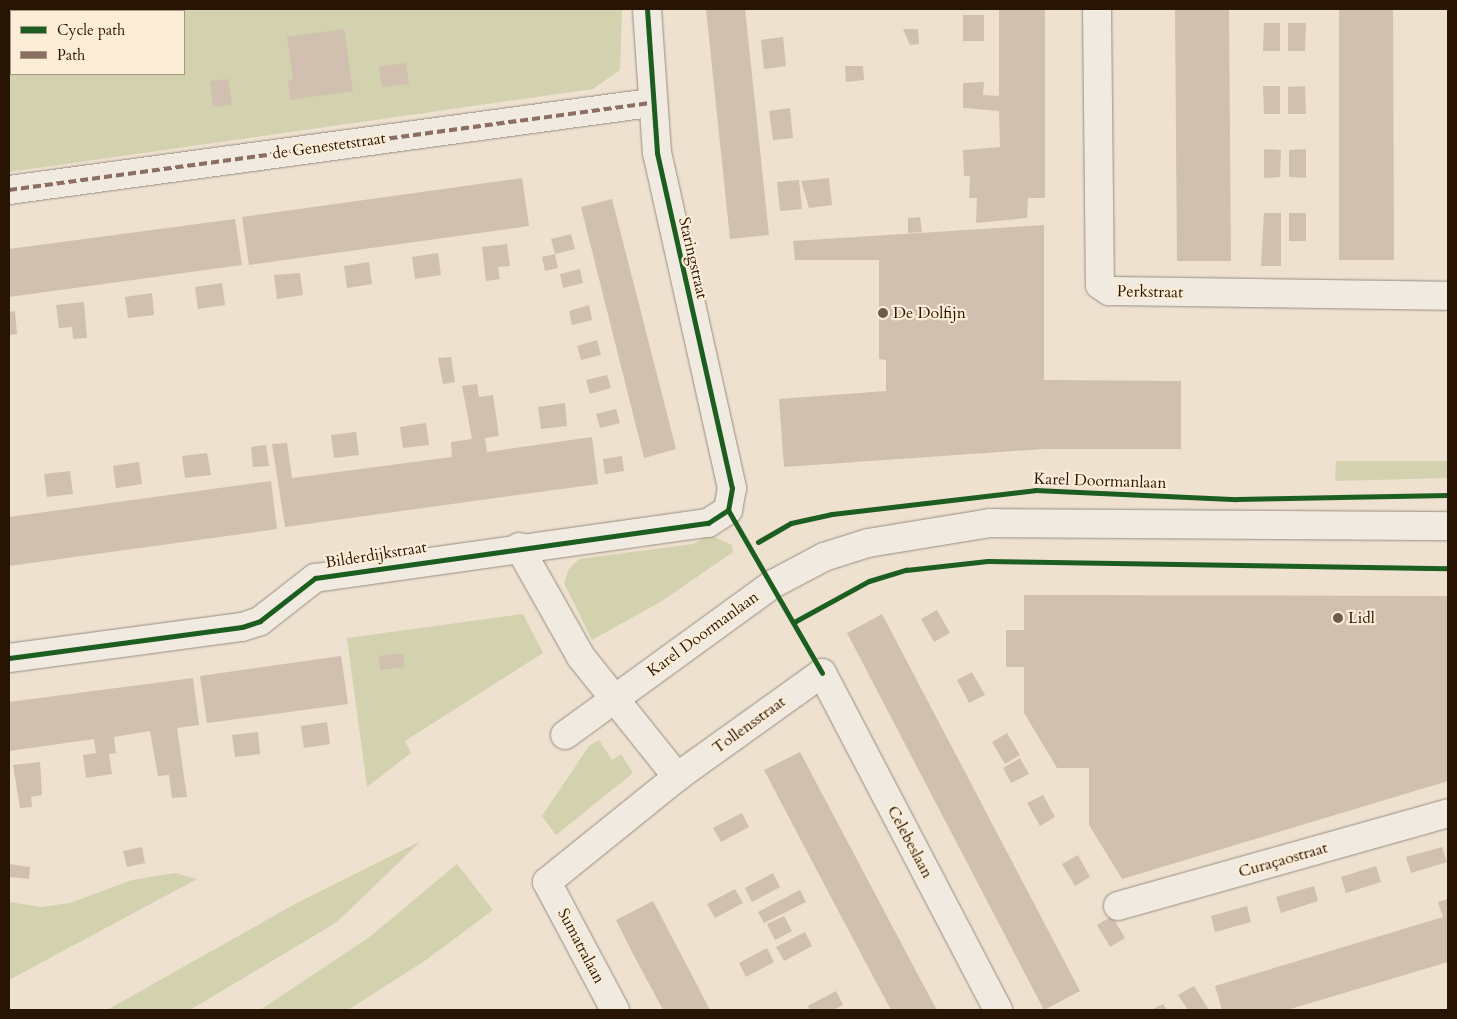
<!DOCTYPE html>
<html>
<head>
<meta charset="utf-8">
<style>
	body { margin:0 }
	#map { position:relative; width:1457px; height:1019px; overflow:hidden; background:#eee1cf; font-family:Cardo,serif }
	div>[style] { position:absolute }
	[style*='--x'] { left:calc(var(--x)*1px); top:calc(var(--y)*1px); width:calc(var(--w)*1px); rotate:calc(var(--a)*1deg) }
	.green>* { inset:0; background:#d2d2af }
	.building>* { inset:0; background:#d1bfaf }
	.roads { filter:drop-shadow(0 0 1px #978d80) drop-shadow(0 0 1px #978d80) }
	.minor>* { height:28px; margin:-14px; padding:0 14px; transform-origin:14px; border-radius:14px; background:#f0eae0 }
	.quiet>* { height:4px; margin-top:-2px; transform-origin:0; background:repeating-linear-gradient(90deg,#8d6e63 0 8px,transparent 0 12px) }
	.cycleway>* { height:5px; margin:-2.5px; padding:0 2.5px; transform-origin:2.5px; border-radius:2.5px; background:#1b5e20 }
	.dots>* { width:14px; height:14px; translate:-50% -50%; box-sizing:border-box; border:2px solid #fcedd7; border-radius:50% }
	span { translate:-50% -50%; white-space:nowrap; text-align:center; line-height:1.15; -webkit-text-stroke:4.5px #fcedd7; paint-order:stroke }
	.street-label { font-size:16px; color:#271403 }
	.poi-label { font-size:16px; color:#271403 }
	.left { translate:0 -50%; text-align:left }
	.frame { position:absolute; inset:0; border:10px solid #271403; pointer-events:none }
	.legend { position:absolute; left:10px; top:10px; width:175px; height:65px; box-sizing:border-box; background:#fcedd7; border:1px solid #a79682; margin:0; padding:6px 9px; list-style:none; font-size:15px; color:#271403 }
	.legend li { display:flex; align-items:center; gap:10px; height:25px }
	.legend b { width:25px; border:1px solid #a79682 }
</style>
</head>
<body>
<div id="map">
	<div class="green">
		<div style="clip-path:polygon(evenodd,622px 9px,620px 70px,593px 89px,9px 172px,9px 10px,622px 9px,11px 11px,184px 11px,184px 74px,11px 74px,11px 11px)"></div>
		<div style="clip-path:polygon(1336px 461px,1448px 461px,1448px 478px,1335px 481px)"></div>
		<div style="clip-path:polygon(710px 535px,732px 545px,733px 552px,662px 601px,592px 640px,564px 583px,569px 569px,579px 559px,693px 544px)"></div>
		<div style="clip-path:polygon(523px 614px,543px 653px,405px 741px,411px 753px,367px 787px,347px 638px)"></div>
		<div style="clip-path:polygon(599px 740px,612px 760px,621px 754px,633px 773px,556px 835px,542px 816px,589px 746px)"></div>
		<div style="clip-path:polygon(421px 841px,337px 922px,190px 1010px,107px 1010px,295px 904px)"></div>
		<div style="clip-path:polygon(457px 864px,493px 910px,426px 960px,348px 1010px,260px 1010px,371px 936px)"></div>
		<div style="clip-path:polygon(175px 873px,197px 879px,9px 980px,9px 902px,41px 907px,70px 903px,132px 880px)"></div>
	</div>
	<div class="building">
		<div style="clip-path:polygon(706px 9px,745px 9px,769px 235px,730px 239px)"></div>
		<div style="clip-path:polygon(999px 9px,1045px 9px,1045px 198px,1028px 198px,1027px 218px,976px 223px,977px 198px,969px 198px,970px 176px,964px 176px,963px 150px,1000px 147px,999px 111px,963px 108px,963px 83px,984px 82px,983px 95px,999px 96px)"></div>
		<div style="clip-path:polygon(1175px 9px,1229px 9px,1231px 261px,1177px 261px)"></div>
		<div style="clip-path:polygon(1339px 9px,1393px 9px,1394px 260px,1339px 260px)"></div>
		<div style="clip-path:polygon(963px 15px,984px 15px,984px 41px,963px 41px)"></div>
		<div style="clip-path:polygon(1264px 23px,1280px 23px,1280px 51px,1263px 51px)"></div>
		<div style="clip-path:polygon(1288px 23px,1306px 23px,1305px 51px,1288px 51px)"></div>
		<div style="clip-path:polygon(344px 29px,353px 91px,290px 100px,288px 80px,293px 79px,287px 37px)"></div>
		<div style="clip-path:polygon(903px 29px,918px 29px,919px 44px,910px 45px)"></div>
		<div style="clip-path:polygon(783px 37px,786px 66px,764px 69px,761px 40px)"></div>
		<div style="clip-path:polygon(406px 63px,409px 84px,382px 87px,379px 67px)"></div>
		<div style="clip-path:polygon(845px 66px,863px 66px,864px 80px,846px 82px)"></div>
		<div style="clip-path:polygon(228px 79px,232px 105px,213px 107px,210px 81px)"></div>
		<div style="clip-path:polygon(1263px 86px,1280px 86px,1280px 114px,1264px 114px)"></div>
		<div style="clip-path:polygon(1305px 86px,1306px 114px,1288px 114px,1288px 87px)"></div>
		<div style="clip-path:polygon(790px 108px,793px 138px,773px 140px,769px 111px)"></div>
		<div style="clip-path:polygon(1264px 149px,1281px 150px,1280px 177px,1264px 178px)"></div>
		<div style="clip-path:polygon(1306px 149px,1306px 178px,1289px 177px,1289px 150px)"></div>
		<div style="clip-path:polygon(522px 178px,529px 226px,249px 265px,242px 217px)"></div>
		<div style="clip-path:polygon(829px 178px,832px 205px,809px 208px,801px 181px)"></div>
		<div style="clip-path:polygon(799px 180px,802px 209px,780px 211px,777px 182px)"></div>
		<div style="clip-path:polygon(612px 199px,676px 449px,644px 458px,581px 207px)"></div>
		<div style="clip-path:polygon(1264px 213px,1281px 213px,1281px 266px,1261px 266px)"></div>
		<div style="clip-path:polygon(1289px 213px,1306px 213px,1306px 241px,1289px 241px)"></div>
		<div style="clip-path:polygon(920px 217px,922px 232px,908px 233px,908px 218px)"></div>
		<div style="clip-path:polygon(235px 219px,242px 265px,9px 297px,9px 249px)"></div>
		<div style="clip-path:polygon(1044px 225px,1044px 380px,1181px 381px,1181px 449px,1044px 449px,784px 467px,779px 399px,886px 391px,886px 360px,879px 359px,879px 260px,795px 260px,793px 241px)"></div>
		<div style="clip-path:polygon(571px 234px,575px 249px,555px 254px,558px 268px,545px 271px,542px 257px,555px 254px,551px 239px)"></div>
		<div style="clip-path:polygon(507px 244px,510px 266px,498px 267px,500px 279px,486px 281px,482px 247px)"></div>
		<div style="clip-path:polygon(438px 253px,441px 275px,415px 279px,412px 257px)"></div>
		<div style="clip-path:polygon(369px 262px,372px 284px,347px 288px,344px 266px)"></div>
		<div style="clip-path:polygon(580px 269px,583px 283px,563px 288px,560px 274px)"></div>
		<div style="clip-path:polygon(300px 273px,303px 295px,277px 299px,274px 275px)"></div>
		<div style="clip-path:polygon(222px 283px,225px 305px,198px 309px,195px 287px)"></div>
		<div style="clip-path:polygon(152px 293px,154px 315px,128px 318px,125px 297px)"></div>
		<div style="clip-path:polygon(84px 302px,87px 338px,73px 339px,72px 327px,59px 328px,56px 305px)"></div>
		<div style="clip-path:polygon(589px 305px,592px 320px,572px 325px,569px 311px)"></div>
		<div style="clip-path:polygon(15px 311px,17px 334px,9px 335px,9px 312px)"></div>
		<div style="clip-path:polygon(597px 340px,601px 355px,581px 360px,577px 346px)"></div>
		<div style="clip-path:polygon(451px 357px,455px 382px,443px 384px,438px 358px)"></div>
		<div style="clip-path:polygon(607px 375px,611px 388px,590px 394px,586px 380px)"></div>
		<div style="clip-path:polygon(477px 384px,479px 397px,493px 395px,499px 436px,485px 438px,487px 452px,592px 437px,598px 484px,285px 527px,272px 444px,287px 443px,292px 478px,452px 457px,451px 442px,472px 439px,462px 386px)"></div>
		<div style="clip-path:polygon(565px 403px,567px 426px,541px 429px,538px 407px)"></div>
		<div style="clip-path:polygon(616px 409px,620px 423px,600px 428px,596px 414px)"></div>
		<div style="clip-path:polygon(426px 423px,429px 445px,403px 448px,400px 427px)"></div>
		<div style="clip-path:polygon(356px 432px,359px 455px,334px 458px,331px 435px)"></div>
		<div style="clip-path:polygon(266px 445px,269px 466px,253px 467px,251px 447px)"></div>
		<div style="clip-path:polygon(207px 453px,211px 475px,185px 478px,182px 456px)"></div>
		<div style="clip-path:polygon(622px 456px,624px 471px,605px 474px,603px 459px)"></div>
		<div style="clip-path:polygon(139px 462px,142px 484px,116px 488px,113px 466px)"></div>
		<div style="clip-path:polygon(70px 471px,73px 494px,47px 497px,44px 474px)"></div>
		<div style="clip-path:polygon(271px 481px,277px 529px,9px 566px,9px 517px)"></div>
		<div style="clip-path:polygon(1024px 595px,1448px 596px,1448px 781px,1122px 879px,1089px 825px,1089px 768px,1057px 768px,1024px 713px,1024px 667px,1006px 667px,1006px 630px,1024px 630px)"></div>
		<div style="clip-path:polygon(937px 610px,950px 633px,934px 642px,921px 619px)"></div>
		<div style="clip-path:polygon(882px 614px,1080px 991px,1044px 1010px,847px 633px)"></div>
		<div style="clip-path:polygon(403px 653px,405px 667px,380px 670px,379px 656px)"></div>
		<div style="clip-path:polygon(341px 656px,348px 704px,207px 723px,200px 676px)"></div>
		<div style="clip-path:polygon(972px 672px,985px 695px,969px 703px,957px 680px)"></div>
		<div style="clip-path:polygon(193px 678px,199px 725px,177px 728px,187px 797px,172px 798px,169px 775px,158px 776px,150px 731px,114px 737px,116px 753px,109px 754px,112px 774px,86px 778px,83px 755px,96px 753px,94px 739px,9px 751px,9px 702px)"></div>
		<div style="clip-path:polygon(327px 722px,330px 744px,304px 748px,301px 726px)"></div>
		<div style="clip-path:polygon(258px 732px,260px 754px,235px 757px,232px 735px)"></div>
		<div style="clip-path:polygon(1007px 733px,1020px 755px,1005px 764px,992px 742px)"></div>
		<div style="clip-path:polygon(800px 752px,926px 990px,937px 1010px,891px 1010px,843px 920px,764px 770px)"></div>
		<div style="clip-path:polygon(1020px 758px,1029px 774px,1011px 783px,1003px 768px)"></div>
		<div style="clip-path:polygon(40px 762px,42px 795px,31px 797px,32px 807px,20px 808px,13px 765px)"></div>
		<div style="clip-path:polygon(1043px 795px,1055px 817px,1040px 826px,1027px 803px)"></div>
		<div style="clip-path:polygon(742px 813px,749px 827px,721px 842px,713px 828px)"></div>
		<div style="clip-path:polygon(142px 847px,145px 863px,127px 867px,123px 851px)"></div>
		<div style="clip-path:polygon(1442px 847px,1447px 862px,1411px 873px,1406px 857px)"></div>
		<div style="clip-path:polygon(1078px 855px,1090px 877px,1075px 886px,1062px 864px)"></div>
		<div style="clip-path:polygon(9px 864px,30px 867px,29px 879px,9px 877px)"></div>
		<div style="clip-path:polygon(1376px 866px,1381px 882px,1346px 893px,1341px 877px)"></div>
		<div style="clip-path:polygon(773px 873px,780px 887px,752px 902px,745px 888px)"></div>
		<div style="clip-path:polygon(1314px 886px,1318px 901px,1281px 913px,1276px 897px)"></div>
		<div style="clip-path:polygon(735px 889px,743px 903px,715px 918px,707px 904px)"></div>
		<div style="clip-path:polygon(800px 890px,806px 902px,764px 923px,758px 912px)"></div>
		<div style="clip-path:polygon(1448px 899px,1448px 962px,1287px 1010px,1222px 1010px,1215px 986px,1443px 917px,1438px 902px)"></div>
		<div style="clip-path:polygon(653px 901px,685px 962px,710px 1010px,663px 1010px,632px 952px,616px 920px)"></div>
		<div style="clip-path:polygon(1247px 906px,1251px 922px,1215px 932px,1211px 916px)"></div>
		<div style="clip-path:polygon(784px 916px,792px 931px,775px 940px,767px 924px)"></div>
		<div style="clip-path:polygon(1112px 916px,1125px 938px,1110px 947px,1097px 925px)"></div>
		<div style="clip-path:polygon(805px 932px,812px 946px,784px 961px,776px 947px)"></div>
		<div style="clip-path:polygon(767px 948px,774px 962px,746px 977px,739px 963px)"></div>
		<div style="clip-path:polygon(1194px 986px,1209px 1010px,1188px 1010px,1178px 995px)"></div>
		<div style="clip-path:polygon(836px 991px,843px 1005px,833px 1010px,810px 1010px,808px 1006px)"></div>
		<div style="clip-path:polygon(1163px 1004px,1167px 1010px,1151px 1010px)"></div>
	</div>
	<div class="roads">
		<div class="minor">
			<div style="--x:1097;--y:9;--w:276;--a:89.4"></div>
			<div style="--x:1100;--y:285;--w:11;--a:34"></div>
			<div style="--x:1109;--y:291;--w:339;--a:0.8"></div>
			<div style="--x:9;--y:190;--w:647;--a:-7.73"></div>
			<div style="--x:519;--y:547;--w:126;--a:60.6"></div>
			<div style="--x:581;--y:657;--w:154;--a:51.3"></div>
			<div style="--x:9;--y:658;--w:235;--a:-7.6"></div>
			<div style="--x:242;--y:627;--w:19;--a:-18"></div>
			<div style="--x:260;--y:621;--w:70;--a:-38"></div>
			<div style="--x:315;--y:578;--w:397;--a:-8"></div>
			<div style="--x:708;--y:523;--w:24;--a:-33"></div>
			<div style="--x:728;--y:510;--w:22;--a:-80"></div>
			<div style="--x:732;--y:488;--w:343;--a:-102.6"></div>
			<div style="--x:657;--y:153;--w:144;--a:-94"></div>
			<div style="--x:565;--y:735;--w:257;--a:-36"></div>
			<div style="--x:773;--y:584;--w:58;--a:-27.9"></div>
			<div style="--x:824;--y:557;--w:46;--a:-17.7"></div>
			<div style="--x:868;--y:543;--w:124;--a:-9.3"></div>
			<div style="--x:990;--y:523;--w:458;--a:0.4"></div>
			<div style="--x:1118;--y:906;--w:343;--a:-15.7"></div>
			<div style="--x:615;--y:1010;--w:145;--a:-118"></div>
			<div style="--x:547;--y:882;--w:167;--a:-38.9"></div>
			<div style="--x:677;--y:777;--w:178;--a:-35.6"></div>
			<div style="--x:822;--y:673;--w:380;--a:62.4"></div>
		</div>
	</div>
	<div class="quiet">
		<div style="--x:9;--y:190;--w:647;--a:-7.73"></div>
	</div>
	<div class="cycleway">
		<div style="--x:647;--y:9;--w:144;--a:86"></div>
		<div style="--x:657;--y:153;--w:343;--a:77.4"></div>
		<div style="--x:732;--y:488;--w:22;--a:100"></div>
		<div style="--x:728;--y:510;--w:188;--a:60"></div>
		<div style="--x:758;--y:542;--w:38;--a:-30"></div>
		<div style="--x:791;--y:523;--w:42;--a:-12.4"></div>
		<div style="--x:832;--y:514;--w:204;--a:-6.7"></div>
		<div style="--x:1035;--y:490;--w:202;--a:2.6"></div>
		<div style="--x:1237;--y:499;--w:211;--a:-1.1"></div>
		<div style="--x:794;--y:622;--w:85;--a:-28.7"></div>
		<div style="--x:869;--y:581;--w:39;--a:-17"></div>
		<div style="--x:906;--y:570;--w:82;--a:-6.3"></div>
		<div style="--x:988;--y:561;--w:460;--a:0.9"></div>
		<div style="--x:9;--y:658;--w:235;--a:-7.6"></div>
		<div style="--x:242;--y:627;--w:19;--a:-18"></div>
		<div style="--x:260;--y:621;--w:70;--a:-38"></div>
		<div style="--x:315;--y:578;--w:397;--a:-8"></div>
		<div style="--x:708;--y:523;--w:24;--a:-33"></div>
	</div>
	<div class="dots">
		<div style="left:883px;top:313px;background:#6d5c4a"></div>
		<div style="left:1338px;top:618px;background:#6d5c4a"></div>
	</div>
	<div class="street-label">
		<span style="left:329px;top:146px;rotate:-8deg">de Genestetstraat</span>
		<span style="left:693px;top:258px;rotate:77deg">Staringstraat</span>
		<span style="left:1150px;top:292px;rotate:1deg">Perkstraat</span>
		<span style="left:1100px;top:481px;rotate:2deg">Karel Doormanlaan</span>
		<span style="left:376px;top:555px;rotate:-9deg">Bilderdijkstraat</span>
		<span style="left:703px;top:634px;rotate:-36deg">Karel Doormanlaan</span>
		<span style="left:749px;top:725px;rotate:-36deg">Tollensstraat</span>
		<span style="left:910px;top:842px;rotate:62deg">Celebeslaan</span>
		<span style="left:1283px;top:860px;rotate:-16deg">Curaçaostraat</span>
		<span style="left:581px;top:946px;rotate:62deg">Sumatralaan</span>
	</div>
	<div class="poi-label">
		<span class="left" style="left:893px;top:313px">De Dolfijn</span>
		<span class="left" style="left:1348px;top:618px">Lidl</span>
	</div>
	<div class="frame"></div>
	<ul class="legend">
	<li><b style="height:6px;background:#1b5e20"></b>Cycle path</li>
	<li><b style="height:6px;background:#8d6e63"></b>Path</li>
	</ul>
</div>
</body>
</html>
